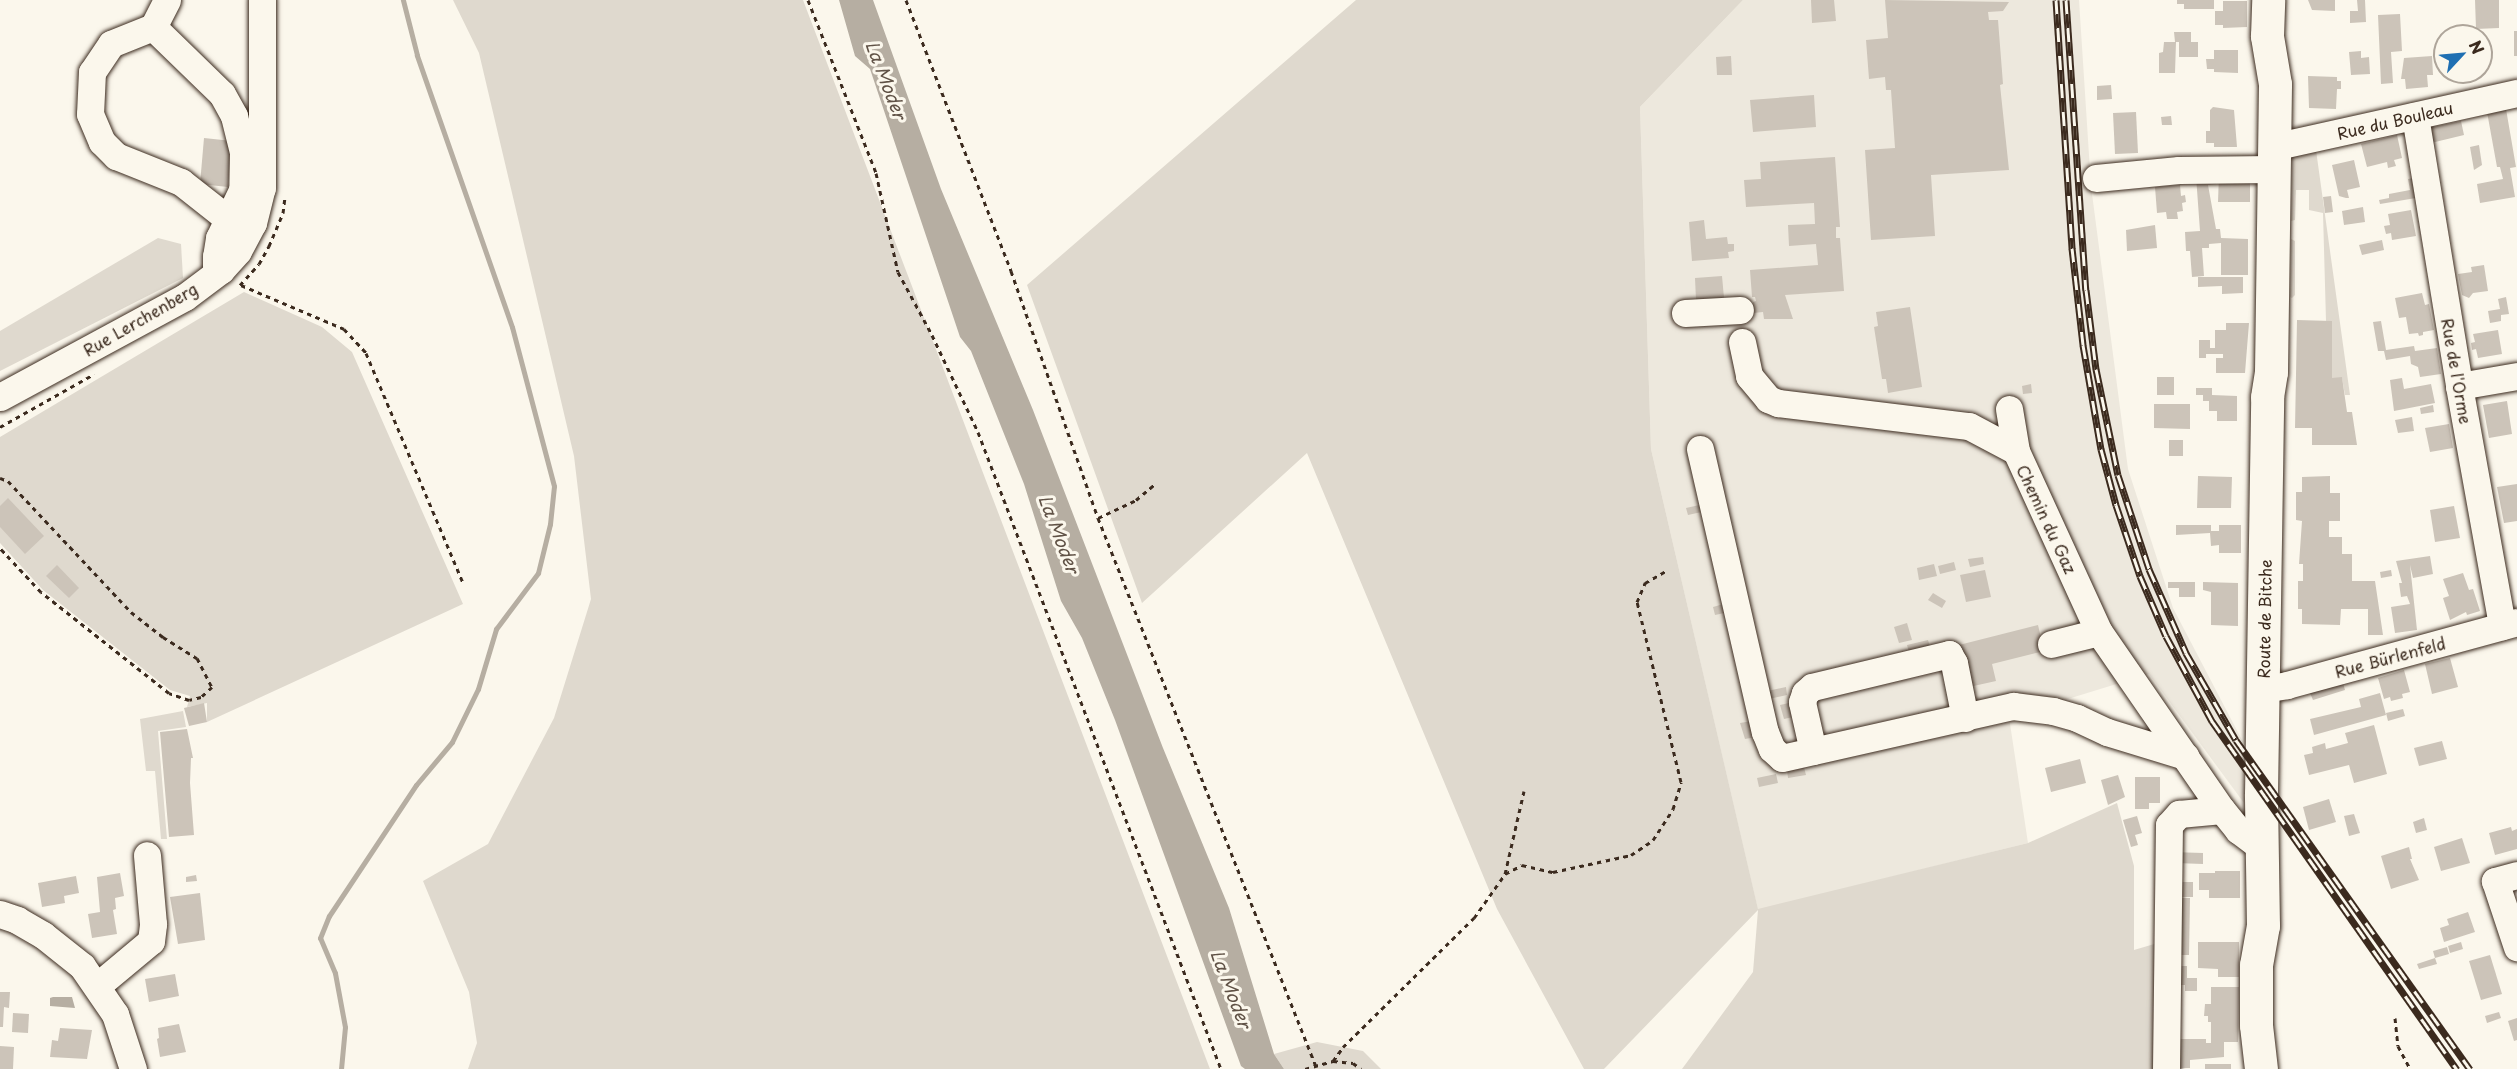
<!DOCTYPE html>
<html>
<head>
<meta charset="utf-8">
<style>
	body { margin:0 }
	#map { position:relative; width:2517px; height:1069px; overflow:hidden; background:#fbf7ec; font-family:"Playpen Sans",sans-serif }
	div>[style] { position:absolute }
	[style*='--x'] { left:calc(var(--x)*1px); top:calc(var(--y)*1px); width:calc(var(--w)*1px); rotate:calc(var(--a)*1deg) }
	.built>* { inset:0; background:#ede8dd }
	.green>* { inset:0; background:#dfd9ce }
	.water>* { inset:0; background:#b6aea2 }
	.stream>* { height:5px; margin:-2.5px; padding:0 2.5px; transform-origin:2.5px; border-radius:2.5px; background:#b6aea2 }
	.building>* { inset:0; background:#ccc4b9 }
	.path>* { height:3px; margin-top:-1.5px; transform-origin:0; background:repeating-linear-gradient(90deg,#3b2a1e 0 4.5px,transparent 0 9px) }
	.roads { filter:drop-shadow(0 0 2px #3b2a1e) drop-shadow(0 0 2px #3b2a1e) }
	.minor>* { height:27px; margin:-13.5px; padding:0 13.5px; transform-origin:13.5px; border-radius:13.5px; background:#fbf7ec }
	.major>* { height:33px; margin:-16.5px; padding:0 16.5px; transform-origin:16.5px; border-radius:16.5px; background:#fbf7ec }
	.rail>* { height:7px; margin-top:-3.5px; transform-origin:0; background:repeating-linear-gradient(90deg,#fbf7ec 0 14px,#3b2a1e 0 28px); box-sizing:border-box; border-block:2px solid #3b2a1e }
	span { translate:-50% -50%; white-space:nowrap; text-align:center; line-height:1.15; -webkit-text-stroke:6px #fbf7ec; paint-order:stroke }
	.street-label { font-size:16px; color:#3b2a1e }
	.water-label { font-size:18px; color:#605246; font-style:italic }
	.north { position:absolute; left:2433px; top:24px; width:60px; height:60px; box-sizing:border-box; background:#fbf7ec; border:2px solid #aea59a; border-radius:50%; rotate:64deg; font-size:16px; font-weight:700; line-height:24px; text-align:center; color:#3b2a1e }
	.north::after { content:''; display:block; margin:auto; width:21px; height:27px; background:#1f6fb2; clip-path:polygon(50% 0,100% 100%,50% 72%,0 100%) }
</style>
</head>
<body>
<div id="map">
	<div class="built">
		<div style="clip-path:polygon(1743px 0,2079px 0,2091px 186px,2128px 469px,2173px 608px,2243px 742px,2244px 803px,2149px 674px,2009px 717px,2028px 843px,1758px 910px,1651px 449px,1640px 107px)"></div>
	</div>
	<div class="green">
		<div style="clip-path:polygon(453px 0,803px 0,1210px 1069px,468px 1069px,477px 1043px,469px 992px,423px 881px,488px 844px,554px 718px,591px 599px,574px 456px,479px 53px)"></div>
		<div style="clip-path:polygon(1356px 0,1743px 0,1640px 107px,1651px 449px,1758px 909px,2028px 843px,2117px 803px,2134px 866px,2134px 950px,2161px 942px,2158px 1069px,1682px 1069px,1753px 972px,1758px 910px,1604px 1069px,1584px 1069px,1497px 909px,1307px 453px,1142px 603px,1027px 285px)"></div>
		<div style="clip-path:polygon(2316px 150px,2350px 395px,2345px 395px,2342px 378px,2332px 378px,2332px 321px,2326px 321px,2323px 213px,2309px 210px,2309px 190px,2296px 190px,2295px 220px,2291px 221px,2292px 156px)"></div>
		<div style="clip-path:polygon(158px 238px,181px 244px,183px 278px,0 371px,0 331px)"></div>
		<div style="clip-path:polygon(2291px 239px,2295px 241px,2295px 295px,2292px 298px,2290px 297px)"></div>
		<div style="clip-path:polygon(244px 292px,322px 327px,352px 352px,463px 604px,207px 722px,207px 703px,187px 707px,190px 696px,170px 690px,43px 590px,0 543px,0 437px)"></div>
		<div style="clip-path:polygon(183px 711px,186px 727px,158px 731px,167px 839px,161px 839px,155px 771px,146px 771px,140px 719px)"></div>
		<div style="clip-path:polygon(1317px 1042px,1363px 1051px,1381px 1069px,1284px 1069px,1274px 1054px)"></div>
	</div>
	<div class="water">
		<div style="clip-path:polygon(839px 0,873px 0,941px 189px,1033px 410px,1163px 748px,1229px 908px,1274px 1054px,1284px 1069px,1245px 1069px,1241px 1066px,1115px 720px,1082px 638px,1061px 601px,1024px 484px,971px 351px,960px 337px,870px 69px,855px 56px)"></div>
		<div style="clip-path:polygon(53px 997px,72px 997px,75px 1008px,50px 1006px,50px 998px)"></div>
	</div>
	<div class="stream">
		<div style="--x:341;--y:1069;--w:42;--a:-84.6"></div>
		<div style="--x:345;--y:1027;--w:55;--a:-100.5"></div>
		<div style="--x:335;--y:973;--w:38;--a:-113"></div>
		<div style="--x:320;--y:938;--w:24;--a:-68"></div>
		<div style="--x:329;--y:916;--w:157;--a:-56.4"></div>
		<div style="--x:416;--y:785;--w:56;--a:-50.1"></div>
		<div style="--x:452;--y:742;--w:59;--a:-63.9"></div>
		<div style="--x:478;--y:689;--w:63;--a:-73.3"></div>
		<div style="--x:496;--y:629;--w:70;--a:-53.1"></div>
		<div style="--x:538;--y:573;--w:50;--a:-76.2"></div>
		<div style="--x:550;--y:524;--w:38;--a:-84"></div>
		<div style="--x:554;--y:486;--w:164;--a:-104.8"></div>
		<div style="--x:512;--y:327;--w:288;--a:-109.3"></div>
		<div style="--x:417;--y:55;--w:57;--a:-104.3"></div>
	</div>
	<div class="building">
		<div style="clip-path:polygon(1811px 0,1834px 0,1836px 21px,1812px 23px)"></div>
		<div style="clip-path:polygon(1885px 0,2009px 2px,2003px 11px,1988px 12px,1989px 20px,1998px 20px,2003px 84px,2000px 85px,2009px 170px,1931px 175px,1935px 236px,1871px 240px,1865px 150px,1895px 148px,1891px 90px,1886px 90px,1885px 77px,1869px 79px,1866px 40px,1888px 38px)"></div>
		<div style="clip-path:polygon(2177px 0,2214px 0,2214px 9px,2184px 9px,2184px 4px,2177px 4px)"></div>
		<div style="clip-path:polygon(2308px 0,2335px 0,2335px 11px,2312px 10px)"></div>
		<div style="clip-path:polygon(2357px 0,2365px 0,2366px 22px,2350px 23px,2350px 11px,2358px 11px)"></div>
		<div style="clip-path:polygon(2475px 0,2499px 0,2499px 28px,2476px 29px)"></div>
		<div style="clip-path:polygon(2223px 1px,2247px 1px,2247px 27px,2223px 28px,2223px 25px,2215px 25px,2215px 11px,2223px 11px)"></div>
		<div style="clip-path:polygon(2400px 14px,2402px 51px,2391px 52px,2393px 83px,2381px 84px,2378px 15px)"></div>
		<div style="clip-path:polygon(2514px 31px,2517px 31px,2517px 56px,2514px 56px)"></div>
		<div style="clip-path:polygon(2174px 32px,2191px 32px,2191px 42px,2198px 42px,2198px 57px,2179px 57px,2179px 42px,2176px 42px,2175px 73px,2159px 73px,2159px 53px,2163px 52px,2164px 42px,2175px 42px)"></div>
		<div style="clip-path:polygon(2214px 50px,2238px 50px,2238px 73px,2214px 72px,2214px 69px,2207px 69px,2206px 59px,2214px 59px)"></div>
		<div style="clip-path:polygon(2361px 51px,2361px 58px,2369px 57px,2370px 74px,2351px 75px,2349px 52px)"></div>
		<div style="clip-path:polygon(1731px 56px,1732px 75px,1717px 75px,1716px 57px)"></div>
		<div style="clip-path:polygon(2432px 56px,2433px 75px,2427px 75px,2428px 87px,2406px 89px,2405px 79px,2401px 79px,2404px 58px)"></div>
		<div style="clip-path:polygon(2308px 76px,2337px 77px,2337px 81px,2341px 81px,2341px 89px,2337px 89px,2336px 109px,2309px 108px)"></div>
		<div style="clip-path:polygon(2111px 85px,2112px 99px,2097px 100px,2097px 86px)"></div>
		<div style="clip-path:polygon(1814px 95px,1816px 127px,1753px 132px,1750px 100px)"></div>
		<div style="clip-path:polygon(2213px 107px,2234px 110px,2237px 147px,2214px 147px,2214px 143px,2206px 143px,2206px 131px,2210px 131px,2210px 110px)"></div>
		<div style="clip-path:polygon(2506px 109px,2516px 167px,2510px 168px,2515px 197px,2480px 203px,2477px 184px,2503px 179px,2500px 167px,2497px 167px,2487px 112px)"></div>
		<div style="clip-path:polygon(2136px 112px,2138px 153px,2115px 154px,2113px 113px)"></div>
		<div style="clip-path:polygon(2171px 116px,2172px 125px,2162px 125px,2161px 117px)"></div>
		<div style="clip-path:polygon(2461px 121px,2464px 135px,2431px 143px,2428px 128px)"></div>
		<div style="clip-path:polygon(2397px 135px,2402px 158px,2394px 160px,2396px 166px,2388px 168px,2387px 162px,2367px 167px,2361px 144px)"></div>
		<div style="clip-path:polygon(204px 138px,232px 141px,228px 187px,200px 184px)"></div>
		<div style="clip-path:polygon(2479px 145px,2482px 165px,2474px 170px,2470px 147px)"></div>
		<div style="clip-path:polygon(1835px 157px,1840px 227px,1836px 227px,1836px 238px,1840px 238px,1844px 291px,1785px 295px,1793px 319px,1764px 319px,1763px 312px,1753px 313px,1753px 302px,1756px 301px,1755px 297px,1752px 297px,1750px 270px,1818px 265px,1816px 244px,1789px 246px,1788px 225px,1815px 224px,1814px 203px,1746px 207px,1744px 180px,1761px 179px,1760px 162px)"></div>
		<div style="clip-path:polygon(2354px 160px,2360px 187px,2347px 190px,2349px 198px,2346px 198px,2339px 196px,2332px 165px)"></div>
		<div style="clip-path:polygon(2219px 174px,2250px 175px,2250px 202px,2218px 202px)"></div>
		<div style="clip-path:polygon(2215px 175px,2216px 184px,2208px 185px,2216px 229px,2220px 229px,2221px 238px,2248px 239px,2248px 275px,2221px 275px,2221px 243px,2209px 244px,2209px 248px,2202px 248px,2204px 276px,2192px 277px,2190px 251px,2186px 251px,2185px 232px,2200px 231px,2196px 176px)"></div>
		<div style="clip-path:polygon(2413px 178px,2416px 198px,2380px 204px,2379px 200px,2389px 198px,2389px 194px,2410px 190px,2408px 179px)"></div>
		<div style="clip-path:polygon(2180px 185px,2181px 196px,2185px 195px,2186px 202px,2182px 203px,2183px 211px,2177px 212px,2178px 219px,2167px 219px,2166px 212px,2157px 213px,2155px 187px)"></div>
		<div style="clip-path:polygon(2331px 196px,2333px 212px,2325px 213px,2323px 197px)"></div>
		<div style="clip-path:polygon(2363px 207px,2365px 222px,2344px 225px,2342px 211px)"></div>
		<div style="clip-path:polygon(2411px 210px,2416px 236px,2392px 240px,2391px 233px,2386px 234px,2384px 226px,2390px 225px,2388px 214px)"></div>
		<div style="clip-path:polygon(1704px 220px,1706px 239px,1727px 237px,1728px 244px,1734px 244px,1734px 251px,1728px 252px,1729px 258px,1692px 261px,1689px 222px)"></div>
		<div style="clip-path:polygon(2155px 225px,2157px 248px,2127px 251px,2126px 230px)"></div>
		<div style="clip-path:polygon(2382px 240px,2384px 250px,2362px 255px,2359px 245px)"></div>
		<div style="clip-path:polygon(2484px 265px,2488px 291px,2473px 293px,2469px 298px,2462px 295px,2458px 274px,2472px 272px,2471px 267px)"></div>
		<div style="clip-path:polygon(1722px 276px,1724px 298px,1696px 300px,1695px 278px)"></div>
		<div style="clip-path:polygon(2198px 277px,2243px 277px,2243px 293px,2222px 294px,2222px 286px,2198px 287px)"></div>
		<div style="clip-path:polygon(2422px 293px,2425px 305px,2429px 304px,2434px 330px,2423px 332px,2423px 335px,2419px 336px,2418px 333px,2409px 334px,2406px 317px,2399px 318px,2395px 298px)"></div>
		<div style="clip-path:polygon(2506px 297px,2509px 314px,2501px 315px,2501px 321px,2490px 323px,2488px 311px,2500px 309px,2498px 299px)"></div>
		<div style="clip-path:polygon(1910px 307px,1922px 387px,1888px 393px,1886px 379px,1882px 379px,1874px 327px,1878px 326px,1876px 312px)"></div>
		<div style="clip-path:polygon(2297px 320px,2332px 321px,2332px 378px,2342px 377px,2347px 412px,2352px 412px,2357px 445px,2312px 445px,2312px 428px,2295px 428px)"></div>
		<div style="clip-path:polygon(2381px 321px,2386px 350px,2414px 346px,2415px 351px,2437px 348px,2441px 374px,2420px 377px,2418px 367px,2411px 364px,2410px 356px,2386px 360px,2384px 351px,2378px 351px,2373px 322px)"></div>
		<div style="clip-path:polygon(2226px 323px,2249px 323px,2245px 373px,2216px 373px,2216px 358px,2223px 358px,2223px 354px,2206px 354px,2206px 358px,2199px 358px,2199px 340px,2210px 340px,2210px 348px,2215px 348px,2215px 330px,2226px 330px)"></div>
		<div style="clip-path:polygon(2498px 330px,2502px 354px,2478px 358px,2476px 349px,2472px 350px,2471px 343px,2475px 342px,2473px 334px)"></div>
		<div style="clip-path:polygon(2157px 377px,2174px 377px,2174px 395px,2157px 395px)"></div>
		<div style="clip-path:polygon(2402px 378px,2404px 389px,2431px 384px,2435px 403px,2394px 411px,2390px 380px)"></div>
		<div style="clip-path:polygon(2031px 384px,2032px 393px,2023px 394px,2022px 386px)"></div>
		<div style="clip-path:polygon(2196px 388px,2212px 388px,2212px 395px,2237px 396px,2237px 421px,2217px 421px,2217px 411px,2209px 411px,2209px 401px,2203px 401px,2203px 395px,2196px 395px)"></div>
		<div style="clip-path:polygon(2507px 401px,2512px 434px,2489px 438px,2483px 405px)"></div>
		<div style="clip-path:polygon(2154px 404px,2190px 404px,2190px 429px,2154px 428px)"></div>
		<div style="clip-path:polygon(2433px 405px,2434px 412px,2421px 414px,2420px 408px)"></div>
		<div style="clip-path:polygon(2412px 417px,2414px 431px,2398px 433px,2395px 420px)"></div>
		<div style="clip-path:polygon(2449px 424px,2453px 448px,2430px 452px,2425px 428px)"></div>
		<div style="clip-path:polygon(2169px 440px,2183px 440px,2183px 456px,2169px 456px)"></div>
		<div style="clip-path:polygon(2198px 476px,2232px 477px,2231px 508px,2197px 508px)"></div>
		<div style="clip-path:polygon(2330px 476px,2330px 493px,2340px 493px,2340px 521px,2329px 521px,2329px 537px,2342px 537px,2342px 554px,2352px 554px,2352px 581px,2375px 581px,2383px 635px,2368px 635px,2368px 609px,2341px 609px,2340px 625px,2302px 624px,2302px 609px,2298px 609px,2298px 581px,2303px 581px,2303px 564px,2299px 564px,2302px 521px,2296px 520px,2296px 492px,2302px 492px,2302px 477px)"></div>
		<div style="clip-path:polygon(2517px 484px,2517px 521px,2504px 523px,2497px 487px)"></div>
		<div style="clip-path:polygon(8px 498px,44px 536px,25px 554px,0 527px,0 506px)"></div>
		<div style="clip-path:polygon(1704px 504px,1706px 511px,1688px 515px,1686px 508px)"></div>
		<div style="clip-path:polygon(2454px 506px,2460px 538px,2435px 542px,2430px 510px)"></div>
		<div style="clip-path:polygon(2176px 525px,2211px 525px,2211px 531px,2219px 531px,2219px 525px,2241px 525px,2241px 553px,2219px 553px,2219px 545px,2211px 546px,2210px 533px,2176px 535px)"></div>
		<div style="clip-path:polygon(2430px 556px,2433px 574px,2413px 578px,2410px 565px,2417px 630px,2395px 633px,2391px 607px,2410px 604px,2407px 596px,2401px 597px,2399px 583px,2402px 583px,2396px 561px)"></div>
		<div style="clip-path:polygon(1983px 557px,1984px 564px,1970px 567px,1968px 559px)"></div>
		<div style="clip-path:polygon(1954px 562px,1956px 570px,1940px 574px,1938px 566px)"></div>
		<div style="clip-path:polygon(1934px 564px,1937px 576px,1919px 580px,1917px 568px)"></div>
		<div style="clip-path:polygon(57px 565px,79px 588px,69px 598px,46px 576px)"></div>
		<div style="clip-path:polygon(1985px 570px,1991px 597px,1966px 602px,1960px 575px)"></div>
		<div style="clip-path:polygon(2391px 570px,2392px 576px,2381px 578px,2380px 572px)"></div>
		<div style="clip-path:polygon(2463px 573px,2469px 590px,2473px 589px,2480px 611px,2467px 615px,2466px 612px,2450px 620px,2443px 598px,2449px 596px,2443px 579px)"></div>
		<div style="clip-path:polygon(2168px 582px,2195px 582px,2195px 597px,2179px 597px,2179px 588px,2168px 588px)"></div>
		<div style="clip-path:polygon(2203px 582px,2238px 583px,2238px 626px,2211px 625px,2211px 592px,2203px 590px)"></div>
		<div style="clip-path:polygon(1933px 593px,1946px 601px,1942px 608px,1928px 600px)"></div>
		<div style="clip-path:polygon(1727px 603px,1729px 612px,1715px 615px,1713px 607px)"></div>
		<div style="clip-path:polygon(1907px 623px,1912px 640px,1899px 643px,1894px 627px)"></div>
		<div style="clip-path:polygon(2038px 625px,2044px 651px,1992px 664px,1996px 681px,1969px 687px,1959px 645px)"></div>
		<div style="clip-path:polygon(1928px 640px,1931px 650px,1910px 656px,1907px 645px)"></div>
		<div style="clip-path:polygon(2450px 658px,2458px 687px,2432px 694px,2425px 664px)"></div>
		<div style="clip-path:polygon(2404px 670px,2410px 692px,2402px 694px,2403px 698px,2391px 701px,2390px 697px,2384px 699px,2378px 678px)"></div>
		<div style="clip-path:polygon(2343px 683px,2345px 690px,2313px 700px,2310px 693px)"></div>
		<div style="clip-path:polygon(1786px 687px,1787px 695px,1769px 699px,1767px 691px)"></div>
		<div style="clip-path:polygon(2380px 693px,2386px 715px,2314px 735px,2310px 719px,2361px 707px,2359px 699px)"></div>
		<div style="clip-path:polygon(204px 703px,207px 722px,189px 726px,184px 708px)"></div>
		<div style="clip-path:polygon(1789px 703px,1793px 717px,1784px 719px,1780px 705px)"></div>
		<div style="clip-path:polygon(2403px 709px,2405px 716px,2388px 721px,2386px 713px)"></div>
		<div style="clip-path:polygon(1752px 721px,1756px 737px,1745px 739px,1740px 723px)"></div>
		<div style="clip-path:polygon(2374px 725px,2387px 774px,2354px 783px,2349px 765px,2309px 775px,2304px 755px,2313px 753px,2312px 747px,2325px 743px,2326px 749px,2348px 743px,2345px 733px)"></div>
		<div style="clip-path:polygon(187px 729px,193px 758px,191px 758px,190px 783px,194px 835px,169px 837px,160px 732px)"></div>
		<div style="clip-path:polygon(2442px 741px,2447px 759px,2419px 766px,2414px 748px)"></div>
		<div style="clip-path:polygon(2080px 759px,2086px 783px,2051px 792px,2045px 768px)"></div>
		<div style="clip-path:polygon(1804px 767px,1806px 775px,1788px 778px,1787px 770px)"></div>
		<div style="clip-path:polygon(1776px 774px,1778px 783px,1759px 787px,1757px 778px)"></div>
		<div style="clip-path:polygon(2118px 775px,2125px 797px,2108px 805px,2101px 780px)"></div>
		<div style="clip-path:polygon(2135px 777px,2160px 777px,2160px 803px,2149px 803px,2149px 809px,2135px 809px)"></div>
		<div style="clip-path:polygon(2329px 799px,2336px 822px,2309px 830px,2303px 807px)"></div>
		<div style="clip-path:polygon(2354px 814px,2360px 833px,2349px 836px,2344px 816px)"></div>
		<div style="clip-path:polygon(2137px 816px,2142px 833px,2135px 835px,2138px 845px,2131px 847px,2123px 820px)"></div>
		<div style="clip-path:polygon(2424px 818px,2427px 830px,2416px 833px,2413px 822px)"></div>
		<div style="clip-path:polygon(2511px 827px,2512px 831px,2517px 829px,2517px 849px,2495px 855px,2489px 833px)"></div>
		<div style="clip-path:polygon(2462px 838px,2470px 863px,2441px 871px,2434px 847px)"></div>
		<div style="clip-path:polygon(2409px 847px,2412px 859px,2410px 859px,2419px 880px,2391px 889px,2381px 856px)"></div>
		<div style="clip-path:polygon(2171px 852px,2203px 853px,2203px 864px,2175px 863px)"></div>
		<div style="clip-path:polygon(2215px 871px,2240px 871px,2240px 898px,2209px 898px,2209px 890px,2199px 890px,2199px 873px,2215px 873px)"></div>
		<div style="clip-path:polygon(120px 873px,124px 896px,115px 898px,116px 909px,113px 910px,117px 934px,92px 938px,88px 914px,100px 912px,97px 877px)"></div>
		<div style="clip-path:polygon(196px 875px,197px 881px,186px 882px,186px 877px)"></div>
		<div style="clip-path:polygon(76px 876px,79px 893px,64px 896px,65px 903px,42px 907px,38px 883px)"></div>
		<div style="clip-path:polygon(2178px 882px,2193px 882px,2193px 897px,2178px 897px)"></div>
		<div style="clip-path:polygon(200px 893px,205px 940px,178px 944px,170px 897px)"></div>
		<div style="clip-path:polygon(2171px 898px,2190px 898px,2189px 955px,2171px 955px)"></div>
		<div style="clip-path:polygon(2468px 912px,2475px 932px,2444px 942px,2440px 928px,2449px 925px,2447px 919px)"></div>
		<div style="clip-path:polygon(2198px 942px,2239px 942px,2239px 977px,2218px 977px,2218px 969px,2198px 968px)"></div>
		<div style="clip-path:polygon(2461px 942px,2463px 949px,2450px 953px,2448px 946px)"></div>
		<div style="clip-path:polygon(2447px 947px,2449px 954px,2435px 958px,2433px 951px)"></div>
		<div style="clip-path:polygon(2490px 955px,2502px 994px,2481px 1000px,2469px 961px)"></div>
		<div style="clip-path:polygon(2435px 958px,2437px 964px,2419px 969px,2417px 964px)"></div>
		<div style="clip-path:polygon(2171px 966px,2187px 966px,2187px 978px,2197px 978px,2197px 991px,2185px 991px,2185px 985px,2171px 985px)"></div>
		<div style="clip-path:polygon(175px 974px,179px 996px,149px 1002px,145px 979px)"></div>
		<div style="clip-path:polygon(2211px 987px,2239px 987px,2238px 1042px,2224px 1042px,2224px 1057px,2190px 1060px,2190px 1068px,2179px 1068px,2179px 1039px,2206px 1039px,2206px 1043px,2211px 1043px,2211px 1022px,2208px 1022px,2208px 1016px,2204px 1016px,2205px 1004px,2211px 1004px)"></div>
		<div style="clip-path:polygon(0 992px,10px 992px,9px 1008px,4px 1007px,3px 1027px,0 1027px)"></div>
		<div style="clip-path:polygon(2499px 1012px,2501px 1018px,2487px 1023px,2485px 1016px)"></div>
		<div style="clip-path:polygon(13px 1013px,29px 1014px,28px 1033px,12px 1032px)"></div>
		<div style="clip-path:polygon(2517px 1018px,2517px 1040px,2514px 1041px,2508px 1021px)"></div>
		<div style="clip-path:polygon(179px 1024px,186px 1052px,160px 1057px,157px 1039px,159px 1038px,158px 1028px)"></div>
		<div style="clip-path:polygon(60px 1028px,92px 1030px,87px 1059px,50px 1057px,52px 1040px,58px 1041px)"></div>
		<div style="clip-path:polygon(0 1046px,14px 1047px,13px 1069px,0 1069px)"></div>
		<div style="clip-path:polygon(2205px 1064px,2231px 1064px,2231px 1069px,2205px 1069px)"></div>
	</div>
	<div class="path">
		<div style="--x:808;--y:0;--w:186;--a:68.5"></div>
		<div style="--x:876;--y:173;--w:101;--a:77.5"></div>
		<div style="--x:898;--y:272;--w:72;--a:61.6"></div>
		<div style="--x:932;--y:335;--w:107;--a:64.6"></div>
		<div style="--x:978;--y:432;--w:682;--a:69.12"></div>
		<div style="--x:906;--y:0;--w:291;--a:68.8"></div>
		<div style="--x:1011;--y:271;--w:262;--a:70.6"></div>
		<div style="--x:1098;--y:518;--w:593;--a:68.32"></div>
		<div style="--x:240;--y:285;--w:28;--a:-48"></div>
		<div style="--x:259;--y:264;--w:21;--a:-61"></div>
		<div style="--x:269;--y:246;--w:36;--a:-67"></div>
		<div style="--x:283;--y:213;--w:16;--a:-83"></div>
		<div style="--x:241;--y:285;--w:112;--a:23.1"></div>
		<div style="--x:344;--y:329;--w:33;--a:47"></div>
		<div style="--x:366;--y:353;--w:250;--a:67.1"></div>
		<div style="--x:0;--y:427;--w:108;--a:-29.4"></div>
		<div style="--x:0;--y:478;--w:9;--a:21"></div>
		<div style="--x:8;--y:481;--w:180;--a:46.8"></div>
		<div style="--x:131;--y:612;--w:41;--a:38"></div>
		<div style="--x:163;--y:637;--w:40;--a:32"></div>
		<div style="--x:197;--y:658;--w:33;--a:63"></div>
		<div style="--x:212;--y:687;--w:15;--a:138"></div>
		<div style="--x:201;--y:697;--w:12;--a:166"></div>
		<div style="--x:189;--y:700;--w:21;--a:-161"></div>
		<div style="--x:169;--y:693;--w:163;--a:-141.7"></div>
		<div style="--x:41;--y:592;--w:60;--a:-133"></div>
		<div style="--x:1098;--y:518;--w:42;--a:-25.3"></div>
		<div style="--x:1136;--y:500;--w:25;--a:-40"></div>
		<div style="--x:1505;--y:874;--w:85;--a:-77.1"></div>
		<div style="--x:2395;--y:1018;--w:28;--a:84"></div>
		<div style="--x:2398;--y:1046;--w:26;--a:62"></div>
		<div style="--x:1333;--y:1061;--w:17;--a:-54"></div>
		<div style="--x:1343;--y:1047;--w:184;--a:-44.6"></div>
		<div style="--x:1474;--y:918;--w:54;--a:-54.8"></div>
		<div style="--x:1505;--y:874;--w:19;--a:-28"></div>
		<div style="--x:1522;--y:865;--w:32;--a:13"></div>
		<div style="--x:1553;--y:872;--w:80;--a:-12.3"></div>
		<div style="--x:1631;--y:855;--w:27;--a:-34"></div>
		<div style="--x:1653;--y:840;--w:37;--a:-57"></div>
		<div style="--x:1673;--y:809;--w:28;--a:-73"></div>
		<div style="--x:1681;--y:782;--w:185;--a:-103.7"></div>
		<div style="--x:1637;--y:602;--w:21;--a:-67"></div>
		<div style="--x:1645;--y:583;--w:24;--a:-30"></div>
		<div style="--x:1305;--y:1069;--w:29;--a:-16"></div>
		<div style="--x:1333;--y:1061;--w:20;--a:6"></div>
		<div style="--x:1353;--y:1063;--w:10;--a:37"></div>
	</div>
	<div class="roads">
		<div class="minor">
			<div style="--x:167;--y:0;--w:30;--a:117"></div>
			<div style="--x:153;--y:27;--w:96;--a:44.2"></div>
			<div style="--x:222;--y:94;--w:25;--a:61"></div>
			<div style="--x:234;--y:116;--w:36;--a:76"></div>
			<div style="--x:243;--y:151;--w:39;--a:91"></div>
			<div style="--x:242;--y:190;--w:53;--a:115.6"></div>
			<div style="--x:219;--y:238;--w:18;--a:99"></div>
			<div style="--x:216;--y:256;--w:9;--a:90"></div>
			<div style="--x:216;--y:265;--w:7;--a:45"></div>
			<div style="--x:153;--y:27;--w:45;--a:158"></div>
			<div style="--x:111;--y:44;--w:34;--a:124"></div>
			<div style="--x:92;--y:72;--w:42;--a:92.7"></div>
			<div style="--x:90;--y:114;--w:30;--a:67"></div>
			<div style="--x:102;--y:142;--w:20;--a:45"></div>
			<div style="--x:116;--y:156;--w:70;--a:21.8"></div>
			<div style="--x:181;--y:182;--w:60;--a:38.2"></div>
			<div style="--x:2415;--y:116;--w:274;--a:80.7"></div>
			<div style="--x:2459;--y:386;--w:244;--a:79.8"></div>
			<div style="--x:2273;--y:147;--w:250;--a:-12.5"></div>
			<div style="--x:2096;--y:178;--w:83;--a:-5.5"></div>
			<div style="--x:2179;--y:170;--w:94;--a:-0.6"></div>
			<div style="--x:1685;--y:313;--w:55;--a:-3.1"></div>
			<div style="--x:1742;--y:342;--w:35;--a:78"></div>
			<div style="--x:1749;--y:376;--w:30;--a:50"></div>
			<div style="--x:1768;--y:399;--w:11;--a:22"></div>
			<div style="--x:1778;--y:403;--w:192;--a:6.9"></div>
			<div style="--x:1969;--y:426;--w:53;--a:28"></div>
			<div style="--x:2016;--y:451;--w:199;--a:65.4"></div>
			<div style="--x:2099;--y:632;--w:216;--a:55.4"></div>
			<div style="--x:2222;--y:810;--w:26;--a:51"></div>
			<div style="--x:2238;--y:830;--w:30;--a:37"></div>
			<div style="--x:2459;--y:386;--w:59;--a:-9.8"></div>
			<div style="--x:0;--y:397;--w:210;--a:-28.4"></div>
			<div style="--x:185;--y:297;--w:45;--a:-36.9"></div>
			<div style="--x:221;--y:270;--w:25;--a:-48"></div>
			<div style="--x:238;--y:251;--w:32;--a:-62"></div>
			<div style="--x:253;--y:223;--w:36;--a:-76"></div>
			<div style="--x:262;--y:188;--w:188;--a:-90"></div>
			<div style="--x:2009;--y:409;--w:43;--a:80.5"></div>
			<div style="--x:1700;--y:449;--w:290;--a:77.1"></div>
			<div style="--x:1765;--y:732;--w:18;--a:68"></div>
			<div style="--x:1772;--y:749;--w:13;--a:42"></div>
			<div style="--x:1782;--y:758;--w:237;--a:-12.7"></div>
			<div style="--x:2013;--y:706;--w:40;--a:7.1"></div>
			<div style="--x:2053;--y:711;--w:25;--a:16"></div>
			<div style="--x:2077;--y:718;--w:33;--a:25"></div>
			<div style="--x:2107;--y:732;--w:82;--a:17.1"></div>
			<div style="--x:2051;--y:644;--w:49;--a:-14"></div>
			<div style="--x:2263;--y:689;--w:24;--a:-9"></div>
			<div style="--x:2287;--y:685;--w:238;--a:-15.3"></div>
			<div style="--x:1813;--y:751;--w:50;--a:-102.7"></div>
			<div style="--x:1802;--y:702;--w:9;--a:-72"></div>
			<div style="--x:1805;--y:693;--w:9;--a:-41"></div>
			<div style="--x:1812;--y:687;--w:141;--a:-13.5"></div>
			<div style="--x:1949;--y:654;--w:10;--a:61"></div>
			<div style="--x:1954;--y:663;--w:56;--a:78.7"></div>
			<div style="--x:2517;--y:875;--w:23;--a:165"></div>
			<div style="--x:2495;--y:881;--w:70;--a:71.6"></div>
			<div style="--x:0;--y:914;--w:18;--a:19"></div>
			<div style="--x:17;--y:920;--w:30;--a:30"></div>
			<div style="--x:43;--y:935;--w:50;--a:38.5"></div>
			<div style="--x:82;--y:966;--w:58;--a:55.5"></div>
			<div style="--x:115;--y:1014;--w:58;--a:71.9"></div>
			<div style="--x:97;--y:986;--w:70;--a:-39.8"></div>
			<div style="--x:151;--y:941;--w:17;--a:-83"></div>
			<div style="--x:153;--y:924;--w:69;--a:-95"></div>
			<div style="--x:2166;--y:1069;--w:244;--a:-89.3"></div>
			<div style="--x:2169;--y:825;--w:15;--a:-48"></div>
			<div style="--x:2179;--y:814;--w:43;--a:-5.3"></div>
		</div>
		<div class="major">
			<div style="--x:2261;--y:1069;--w:44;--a:-96.5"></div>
			<div style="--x:2256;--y:1025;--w:60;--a:-90"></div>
			<div style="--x:2256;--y:965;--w:40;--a:-80"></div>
			<div style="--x:2263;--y:926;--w:132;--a:-90.9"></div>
			<div style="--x:2261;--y:794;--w:397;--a:-89.1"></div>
			<div style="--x:2267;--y:397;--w:25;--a:-81"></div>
			<div style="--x:2271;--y:372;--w:288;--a:-89.2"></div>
			<div style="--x:2275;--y:84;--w:49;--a:-99.5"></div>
			<div style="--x:2267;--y:36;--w:36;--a:-88"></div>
		</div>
	</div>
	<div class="rail">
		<div style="--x:2056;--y:0;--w:249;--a:86.3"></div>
		<div style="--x:2072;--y:248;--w:98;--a:83.5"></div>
		<div style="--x:2083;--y:345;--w:106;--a:80.2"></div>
		<div style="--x:2101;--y:449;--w:58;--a:75"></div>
		<div style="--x:2116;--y:505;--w:75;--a:71.3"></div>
		<div style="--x:2140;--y:576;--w:65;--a:66.6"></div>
		<div style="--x:2166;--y:636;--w:97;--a:61.6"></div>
		<div style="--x:2212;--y:721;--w:426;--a:54.9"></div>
		<div style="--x:2066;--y:0;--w:291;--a:86.1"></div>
		<div style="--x:2086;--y:290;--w:80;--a:82.8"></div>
		<div style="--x:2096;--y:369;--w:108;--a:78.3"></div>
		<div style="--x:2118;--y:475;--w:99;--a:71.7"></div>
		<div style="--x:2149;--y:569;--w:92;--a:66.2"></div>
		<div style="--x:2186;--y:653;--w:100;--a:60.1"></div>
		<div style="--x:2236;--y:740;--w:404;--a:54.6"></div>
	</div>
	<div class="street-label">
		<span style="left:2395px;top:120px;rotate:-13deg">Rue du Bouleau</span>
		<span style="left:140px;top:319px;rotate:-30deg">Rue Lerchenberg</span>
		<span style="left:2457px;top:371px;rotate:80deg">Rue de l'Orme</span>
		<span style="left:2047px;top:519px;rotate:65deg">Chemin du Gaz</span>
		<span style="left:2264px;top:619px;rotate:-89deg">Route de Bitche</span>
		<span style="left:2390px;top:657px;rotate:-15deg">Rue Bürlenfeld</span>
	</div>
	<div class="water-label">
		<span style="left:886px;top:80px;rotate:69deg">La Moder</span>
		<span style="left:1059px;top:534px;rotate:69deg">La Moder</span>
		<span style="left:1231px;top:989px;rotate:69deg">La Moder</span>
	</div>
	<div class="north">N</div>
</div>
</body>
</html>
